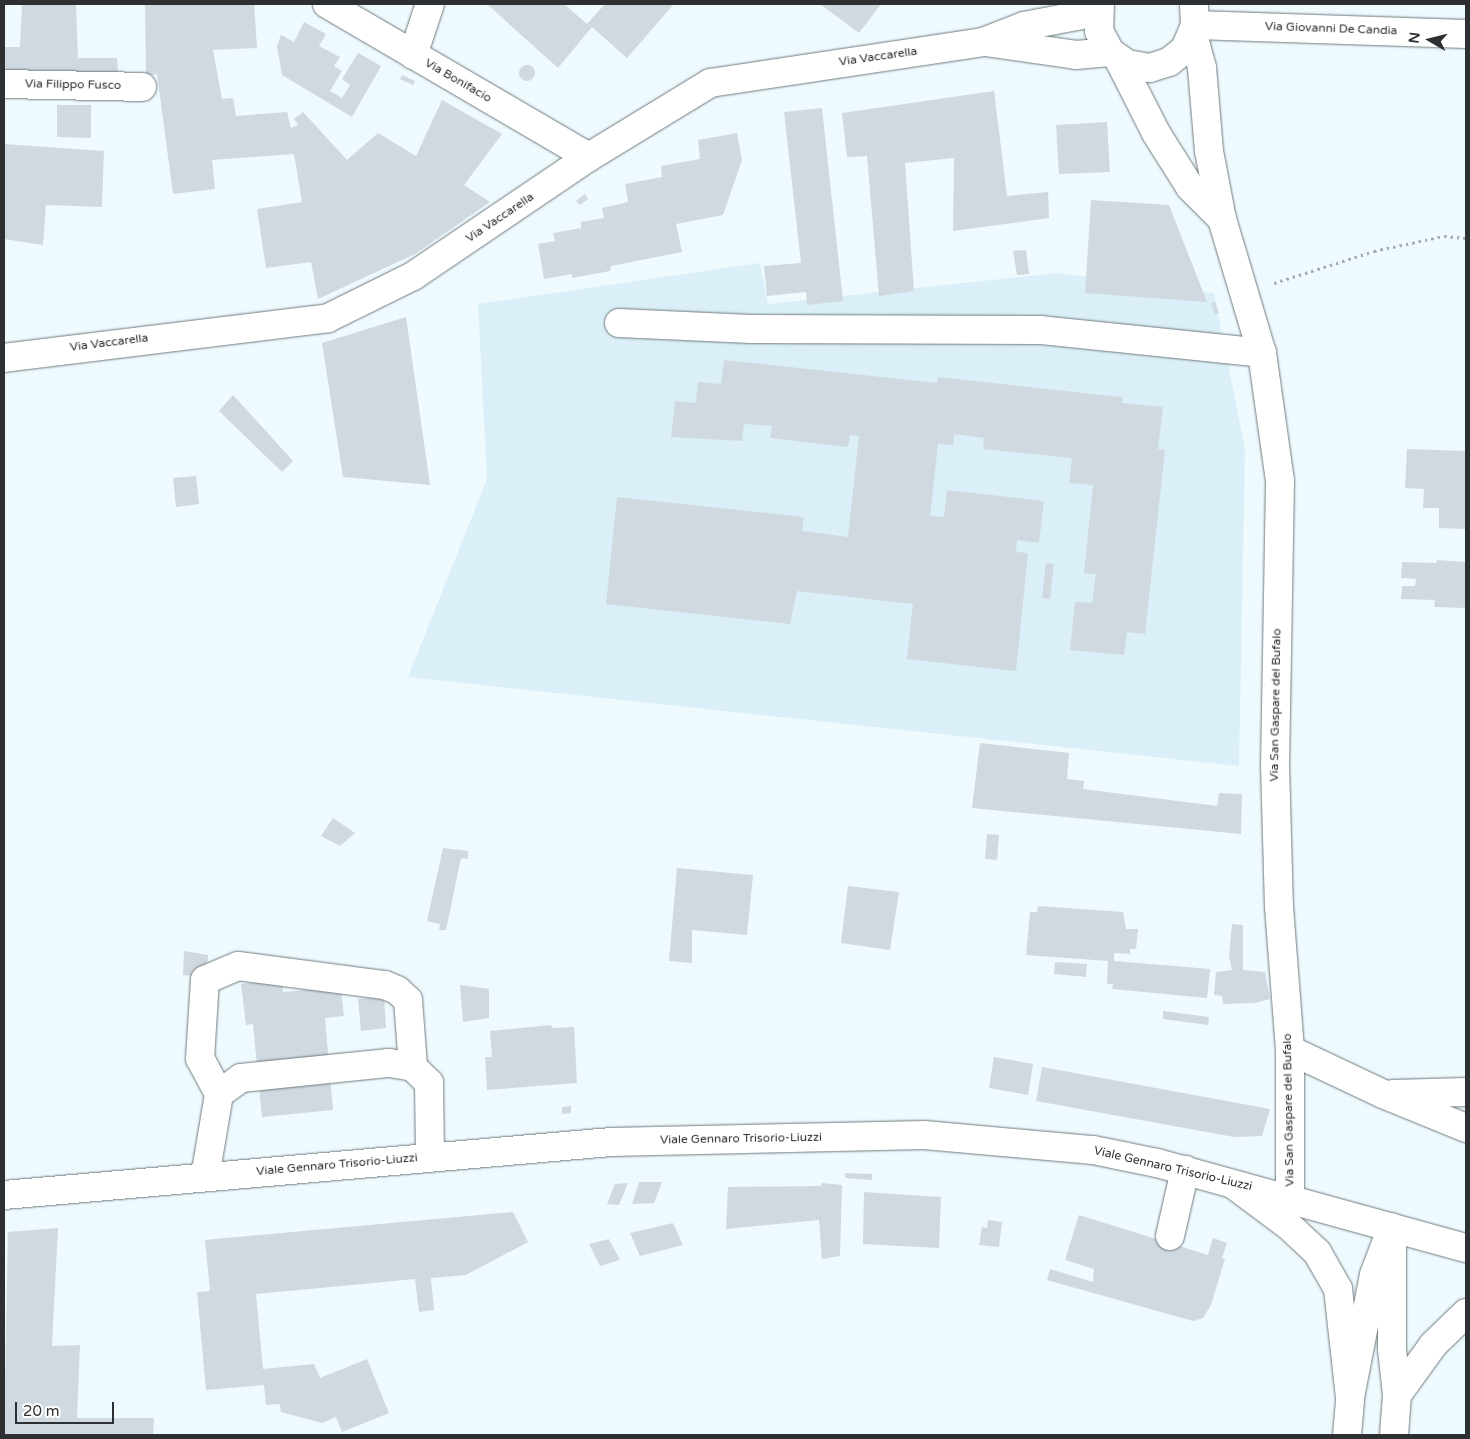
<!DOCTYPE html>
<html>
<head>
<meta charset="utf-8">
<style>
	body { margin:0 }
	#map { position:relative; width:1470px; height:1439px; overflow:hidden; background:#eefafe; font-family:"Varela Round",sans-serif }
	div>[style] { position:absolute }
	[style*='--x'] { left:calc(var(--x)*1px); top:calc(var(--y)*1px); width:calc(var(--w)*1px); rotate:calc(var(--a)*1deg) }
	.built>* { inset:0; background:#dbeff8 }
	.building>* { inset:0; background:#d0d8e0 }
	.round { border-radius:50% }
	.path>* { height:3px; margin-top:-1.5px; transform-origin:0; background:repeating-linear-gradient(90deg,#a4adb1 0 2.5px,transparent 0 6.5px) }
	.roads { filter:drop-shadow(0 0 1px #707a7e) drop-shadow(0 0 1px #707a7e) }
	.minor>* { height:28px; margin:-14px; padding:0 14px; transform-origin:14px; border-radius:14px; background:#fff }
	.major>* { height:28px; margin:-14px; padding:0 14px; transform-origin:14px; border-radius:14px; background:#fff }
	span { translate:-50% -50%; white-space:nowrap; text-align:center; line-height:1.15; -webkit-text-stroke:4.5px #fff; paint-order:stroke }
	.street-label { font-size:12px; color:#2c3032 }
	.frame { position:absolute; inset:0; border:5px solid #2c3032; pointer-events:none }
	.north { position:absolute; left:1405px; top:15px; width:50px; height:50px; -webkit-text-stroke:4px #fff; paint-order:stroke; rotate:278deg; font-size:14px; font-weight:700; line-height:20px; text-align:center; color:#2c3032 }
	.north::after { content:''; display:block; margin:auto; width:18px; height:22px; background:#2c3032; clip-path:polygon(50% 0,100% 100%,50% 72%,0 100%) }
	.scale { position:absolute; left:15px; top:1402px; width:99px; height:22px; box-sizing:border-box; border:2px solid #2c3032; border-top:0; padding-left:6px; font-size:15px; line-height:18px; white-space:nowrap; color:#2c3032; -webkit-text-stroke:4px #fff; paint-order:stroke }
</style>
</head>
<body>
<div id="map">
	<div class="built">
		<div style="clip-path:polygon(760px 263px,768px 304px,1057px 273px,1214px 293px,1245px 450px,1239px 766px,408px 677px,487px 479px,478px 304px)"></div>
	</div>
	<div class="building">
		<div style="clip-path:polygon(22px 4px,76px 4px,78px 58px,117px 58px,118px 74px,4px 75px,4px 47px,20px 47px)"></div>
		<div style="clip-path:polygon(145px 4px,254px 4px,257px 48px,213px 50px,222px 99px,233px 98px,236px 116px,287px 112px,291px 128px,298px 125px,294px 119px,303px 112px,347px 160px,378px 133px,416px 156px,442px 100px,502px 134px,464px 185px,490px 202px,415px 254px,318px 299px,311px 262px,266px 268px,257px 209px,302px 202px,294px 154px,212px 160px,215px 189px,173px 194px,157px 74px,146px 76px)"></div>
		<div style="clip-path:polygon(487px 4px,564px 4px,587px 24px,605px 4px,674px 4px,627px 58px,592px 27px,558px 68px)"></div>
		<div style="clip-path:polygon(820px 4px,881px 4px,859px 33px)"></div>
		<div style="clip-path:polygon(304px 22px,326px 34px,319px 46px,340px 57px,334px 66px,342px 71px,330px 91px,342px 98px,350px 85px,342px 79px,358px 53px,381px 66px,352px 117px,282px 75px,277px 46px,281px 35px,294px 42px)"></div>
		<div class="round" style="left:519px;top:65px;width:16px;height:16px"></div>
		<div style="clip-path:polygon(402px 75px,415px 81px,413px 85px,400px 79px)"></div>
		<div style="clip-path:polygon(994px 91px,1007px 196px,1048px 192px,1049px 218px,953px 231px,954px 158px,905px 163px,914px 291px,879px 296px,867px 156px,847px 157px,842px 113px)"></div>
		<div style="clip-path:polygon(57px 105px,91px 105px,91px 138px,57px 137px)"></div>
		<div style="clip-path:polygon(822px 108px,843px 301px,807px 305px,806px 292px,767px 296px,764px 266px,801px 263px,784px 112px)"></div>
		<div style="clip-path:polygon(1107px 122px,1110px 172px,1059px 174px,1056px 125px)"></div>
		<div style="clip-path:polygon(737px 133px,742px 160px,723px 215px,676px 224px,682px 252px,611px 266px,610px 271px,572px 278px,572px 274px,544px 279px,538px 244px,555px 241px,553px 233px,581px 228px,581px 222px,604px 218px,602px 208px,628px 202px,625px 184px,662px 177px,661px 166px,700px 159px,698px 140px)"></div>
		<div style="clip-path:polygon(4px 144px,104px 151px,102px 207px,46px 205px,43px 245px,4px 239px)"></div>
		<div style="clip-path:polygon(585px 194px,588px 199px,580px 205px,576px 201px)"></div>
		<div style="clip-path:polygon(1091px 200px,1169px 205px,1207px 302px,1085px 293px)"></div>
		<div style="clip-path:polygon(1026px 250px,1029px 274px,1017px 275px,1013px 251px)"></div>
		<div style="clip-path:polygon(1215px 302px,1219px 313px,1215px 314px,1211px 304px)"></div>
		<div style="clip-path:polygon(406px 317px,430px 485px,343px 477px,322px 343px)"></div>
		<div style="clip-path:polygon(724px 360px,937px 383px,938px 377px,1092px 394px,1122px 397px,1122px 403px,1163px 407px,1158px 449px,1165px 450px,1145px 634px,1127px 632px,1124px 655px,1070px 650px,1075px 602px,1092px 603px,1096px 574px,1084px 573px,1093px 485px,1069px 483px,1072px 458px,983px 449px,984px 438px,954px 434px,953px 445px,938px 444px,930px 516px,944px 517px,947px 490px,1044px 501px,1039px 543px,1017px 540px,1016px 552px,1028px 553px,1016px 671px,907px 659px,913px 604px,797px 591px,790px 624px,606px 604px,617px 497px,804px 517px,802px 531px,848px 537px,859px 436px,850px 435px,848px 447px,770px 438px,772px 426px,744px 424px,742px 441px,671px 437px,675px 401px,696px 403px,698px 382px,721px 384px)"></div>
		<div style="clip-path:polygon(233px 395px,293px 461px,282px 472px,219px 411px)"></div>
		<div style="clip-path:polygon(1407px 449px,1466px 451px,1466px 529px,1439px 528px,1439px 508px,1423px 508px,1424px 489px,1405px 488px)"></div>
		<div style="clip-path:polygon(196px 476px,199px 504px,176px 507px,173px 478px)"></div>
		<div style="clip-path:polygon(1437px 560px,1466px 562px,1466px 608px,1434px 607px,1435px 600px,1401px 599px,1402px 586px,1415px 586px,1416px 579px,1401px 578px,1402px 562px,1436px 563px)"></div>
		<div style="clip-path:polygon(1046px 563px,1054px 564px,1050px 599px,1042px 598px)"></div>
		<div style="clip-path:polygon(980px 743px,1069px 753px,1067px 779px,1084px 781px,1083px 789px,1217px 806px,1219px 793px,1242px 794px,1241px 834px,972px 808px)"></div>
		<div style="clip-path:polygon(333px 818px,355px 833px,340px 846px,321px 836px)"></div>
		<div style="clip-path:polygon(987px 834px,999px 835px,997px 860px,985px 859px)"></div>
		<div style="clip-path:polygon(443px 848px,468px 851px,468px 859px,461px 858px,446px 930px,439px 930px,440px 924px,427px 921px)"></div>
		<div style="clip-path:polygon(677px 868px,753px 875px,747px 935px,692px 930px,692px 963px,669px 961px)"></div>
		<div style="clip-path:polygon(848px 886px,899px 892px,890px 950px,841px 943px)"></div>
		<div style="clip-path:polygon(1038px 906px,1123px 912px,1126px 929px,1138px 929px,1136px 949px,1130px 949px,1130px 954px,1114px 953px,1114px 961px,1210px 969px,1207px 998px,1112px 989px,1113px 984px,1107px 984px,1108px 961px,1026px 955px,1030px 912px,1037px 912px)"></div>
		<div style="clip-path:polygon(1232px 924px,1243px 925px,1243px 970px,1265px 972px,1270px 999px,1255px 1003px,1223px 1004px,1222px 996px,1214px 995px,1216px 972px,1232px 970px,1229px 956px)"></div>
		<div style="clip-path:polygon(184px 951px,208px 955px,207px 967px,193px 976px,183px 975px)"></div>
		<div style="clip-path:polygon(1055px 962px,1087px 964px,1086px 977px,1054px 974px)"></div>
		<div style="clip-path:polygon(282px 980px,283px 992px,332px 988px,341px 991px,344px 1016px,325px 1018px,333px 1110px,262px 1117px,253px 1024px,246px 1025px,241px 984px)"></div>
		<div style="clip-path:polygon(460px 985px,489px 989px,489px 1018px,463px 1022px)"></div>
		<div style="clip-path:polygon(384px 997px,386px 1028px,361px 1031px,358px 999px)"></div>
		<div style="clip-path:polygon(1163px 1011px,1209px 1017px,1208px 1025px,1163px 1019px)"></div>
		<div style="clip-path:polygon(551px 1025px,552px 1028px,574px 1027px,577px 1083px,487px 1090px,485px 1057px,492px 1057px,490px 1031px)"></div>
		<div style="clip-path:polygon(994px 1057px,1033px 1064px,1028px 1095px,989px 1088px)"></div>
		<div style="clip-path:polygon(1042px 1067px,1270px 1109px,1262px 1136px,1234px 1137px,1036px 1101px)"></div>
		<div style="clip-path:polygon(571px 1106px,571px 1113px,562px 1114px,562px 1107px)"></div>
		<div style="clip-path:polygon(845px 1173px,872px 1174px,872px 1180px,845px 1178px)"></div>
		<div style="clip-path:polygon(639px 1182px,662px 1182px,654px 1203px,632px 1204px)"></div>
		<div style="clip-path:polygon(628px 1183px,619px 1205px,607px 1204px,615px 1184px)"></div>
		<div style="clip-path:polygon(822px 1183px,842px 1185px,840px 1256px,822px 1259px,819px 1220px,726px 1229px,728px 1187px,821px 1186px)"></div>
		<div style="clip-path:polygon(864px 1192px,941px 1197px,939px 1248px,863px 1244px)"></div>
		<div style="clip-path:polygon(513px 1212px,528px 1242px,466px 1275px,431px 1278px,434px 1310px,419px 1312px,415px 1279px,256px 1294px,263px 1369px,314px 1364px,320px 1378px,367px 1359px,389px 1413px,342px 1432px,336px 1417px,322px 1423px,281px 1412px,280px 1404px,266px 1405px,264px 1385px,206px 1390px,197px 1292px,210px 1291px,205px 1240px)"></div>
		<div style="clip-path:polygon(1079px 1215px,1208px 1255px,1213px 1238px,1227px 1243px,1222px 1258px,1225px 1259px,1211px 1305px,1203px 1318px,1193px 1321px,1047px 1280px,1050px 1269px,1093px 1282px,1094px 1269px,1065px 1260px)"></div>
		<div style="clip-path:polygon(988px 1220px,1002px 1222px,999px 1247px,979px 1245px,982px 1227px,987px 1228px)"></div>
		<div style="clip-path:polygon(673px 1223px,683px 1245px,640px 1256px,630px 1233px)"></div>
		<div style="clip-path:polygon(58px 1228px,52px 1346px,80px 1345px,77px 1418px,154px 1418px,153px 1435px,4px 1435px,8px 1232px)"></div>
		<div style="clip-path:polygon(609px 1239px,620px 1260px,600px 1266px,589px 1244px)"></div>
	</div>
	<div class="path">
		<div style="--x:1274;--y:283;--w:105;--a:-17.7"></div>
		<div style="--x:1374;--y:251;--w:72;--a:-12.1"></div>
		<div style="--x:1444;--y:236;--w:22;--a:5"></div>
	</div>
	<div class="roads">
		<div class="minor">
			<div style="--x:327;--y:4;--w:303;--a:30.3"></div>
			<div style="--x:1100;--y:4;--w:27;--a:92"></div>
			<div style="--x:1099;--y:31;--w:24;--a:62"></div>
			<div style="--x:1110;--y:52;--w:21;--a:35"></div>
			<div style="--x:1127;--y:64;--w:23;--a:10"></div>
			<div style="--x:1150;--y:68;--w:20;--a:-18"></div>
			<div style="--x:1169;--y:62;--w:21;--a:-39"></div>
			<div style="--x:1185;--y:49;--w:26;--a:-67"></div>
			<div style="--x:1195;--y:25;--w:21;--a:-93"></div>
			<div style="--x:1195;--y:25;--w:271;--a:1.9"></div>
			<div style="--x:1193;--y:34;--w:35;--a:75"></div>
			<div style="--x:1202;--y:68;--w:83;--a:85.2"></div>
			<div style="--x:1209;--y:151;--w:69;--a:79.2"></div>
			<div style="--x:1222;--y:219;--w:140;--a:73.4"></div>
			<div style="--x:1262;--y:353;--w:129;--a:82"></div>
			<div style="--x:1280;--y:481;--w:284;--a:91"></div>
			<div style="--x:1275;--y:765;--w:142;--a:88.4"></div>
			<div style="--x:1279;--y:907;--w:143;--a:85.6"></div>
			<div style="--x:1290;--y:1050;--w:148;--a:90"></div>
			<div style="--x:985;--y:42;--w:92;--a:8.1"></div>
			<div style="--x:1076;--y:55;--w:34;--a:-5"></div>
			<div style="--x:413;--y:55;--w:54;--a:-71.6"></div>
			<div style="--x:1119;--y:60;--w:82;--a:63.1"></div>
			<div style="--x:1156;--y:133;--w:64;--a:57.8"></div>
			<div style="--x:1190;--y:187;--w:45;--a:45"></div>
			<div style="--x:4;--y:84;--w:138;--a:1.2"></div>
			<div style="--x:619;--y:323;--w:132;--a:2.6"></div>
			<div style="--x:751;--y:329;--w:290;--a:0.2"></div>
			<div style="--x:1041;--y:330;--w:222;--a:5.9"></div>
			<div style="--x:4;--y:358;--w:326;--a:-7"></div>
			<div style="--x:328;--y:318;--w:95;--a:-26.3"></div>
			<div style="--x:413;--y:276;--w:212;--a:-34.1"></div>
			<div style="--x:589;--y:157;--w:142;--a:-31.4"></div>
			<div style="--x:710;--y:83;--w:276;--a:-8.5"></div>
			<div style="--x:983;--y:42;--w:44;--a:-21.3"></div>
			<div style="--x:1024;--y:26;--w:75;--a:-10.7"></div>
			<div style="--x:1290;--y:1050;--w:103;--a:25.3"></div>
			<div style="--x:1383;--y:1094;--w:90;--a:22.3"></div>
			<div style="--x:219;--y:1094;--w:40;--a:-118"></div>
			<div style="--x:200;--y:1059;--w:79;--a:-86.4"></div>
			<div style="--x:205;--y:980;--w:36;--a:-23"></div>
			<div style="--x:238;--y:966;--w:148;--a:7.4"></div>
			<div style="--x:385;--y:985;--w:13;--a:23"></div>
			<div style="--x:397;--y:990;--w:15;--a:42"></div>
			<div style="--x:408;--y:1000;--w:67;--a:85.7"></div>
			<div style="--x:1393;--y:1094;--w:73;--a:-1.6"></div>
			<div style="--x:205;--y:1177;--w:84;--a:-80.4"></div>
			<div style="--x:219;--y:1094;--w:27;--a:-36"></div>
			<div style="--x:241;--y:1078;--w:149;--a:-5.8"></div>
			<div style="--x:389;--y:1063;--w:24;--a:9"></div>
			<div style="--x:413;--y:1067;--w:23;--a:45"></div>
			<div style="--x:429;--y:1083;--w:74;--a:89.2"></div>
			<div style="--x:1234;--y:1185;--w:69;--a:36.7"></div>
			<div style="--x:1289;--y:1226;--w:38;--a:43"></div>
			<div style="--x:1317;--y:1252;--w:43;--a:60.4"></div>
			<div style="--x:1338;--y:1289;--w:109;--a:83.7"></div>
			<div style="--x:1170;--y:1236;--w:68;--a:-77.2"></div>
			<div style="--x:1392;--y:1243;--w:106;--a:90"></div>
			<div style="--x:1392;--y:1349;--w:46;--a:83.8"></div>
			<div style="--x:1397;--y:1395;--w:40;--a:94.3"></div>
			<div style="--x:1397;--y:1395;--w:62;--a:-54.2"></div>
			<div style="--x:1433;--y:1345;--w:46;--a:-44.1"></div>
			<div style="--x:1347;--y:1435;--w:38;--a:-85"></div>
			<div style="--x:1350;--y:1397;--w:124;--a:-78.9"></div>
			<div style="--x:1374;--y:1275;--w:51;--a:-69.4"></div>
		</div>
		<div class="major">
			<div style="--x:4;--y:1195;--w:609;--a:-4.99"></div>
			<div style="--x:611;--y:1142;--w:313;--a:-1.3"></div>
			<div style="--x:924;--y:1135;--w:170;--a:5.1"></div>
			<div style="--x:1093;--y:1150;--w:65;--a:11.5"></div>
			<div style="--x:1157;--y:1163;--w:320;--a:15.4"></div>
		</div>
	</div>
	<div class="street-label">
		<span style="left:1331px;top:29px;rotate:2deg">Via Giovanni De Candia</span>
		<span style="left:878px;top:57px;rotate:-8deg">Via Vaccarella</span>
		<span style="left:458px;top:81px;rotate:30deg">Via Bonifacio</span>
		<span style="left:73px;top:85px;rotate:1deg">Via Filippo Fusco</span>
		<span style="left:500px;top:218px;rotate:-34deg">Via Vaccarella</span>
		<span style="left:109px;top:343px;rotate:-7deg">Via Vaccarella</span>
		<span style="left:1276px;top:705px;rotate:-89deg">Via San Gaspare del Bufalo</span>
		<span style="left:1289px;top:1110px;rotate:-91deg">Via San Gaspare del Bufalo</span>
		<span style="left:741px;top:1139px;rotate:-1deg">Viale Gennaro Trisorio-Liuzzi</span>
		<span style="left:337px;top:1165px;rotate:-5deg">Viale Gennaro Trisorio-Liuzzi</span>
		<span style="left:1173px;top:1169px;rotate:13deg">Viale Gennaro Trisorio-Liuzzi</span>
	</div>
	<div class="frame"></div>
	<div class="north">N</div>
	<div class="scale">20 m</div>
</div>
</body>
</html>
